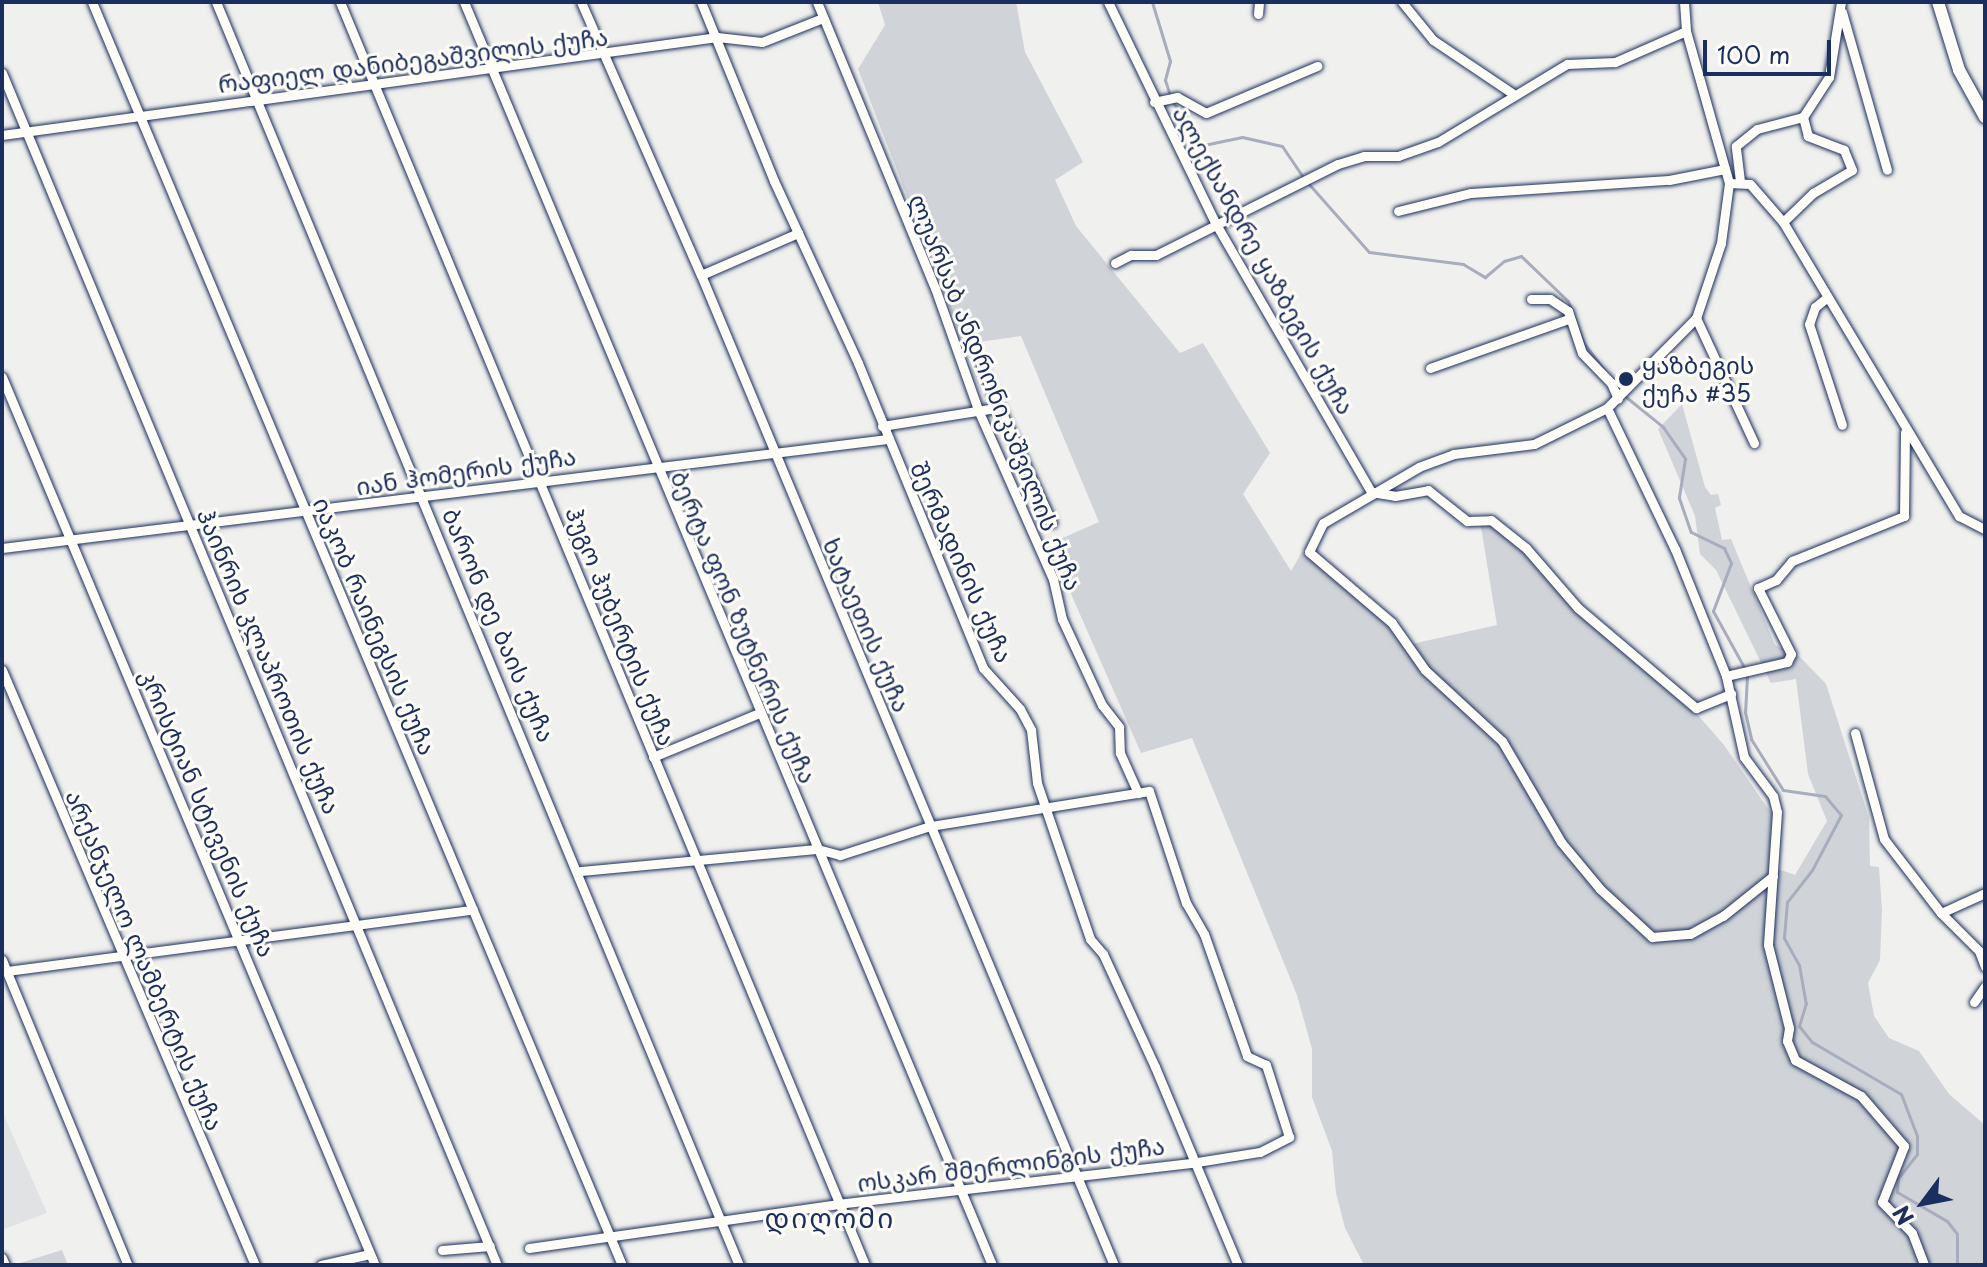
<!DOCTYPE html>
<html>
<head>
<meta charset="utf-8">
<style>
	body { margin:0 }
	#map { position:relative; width:1987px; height:1267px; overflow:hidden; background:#f0f0ee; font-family:"Playpen Sans","Noto Sans Georgian",sans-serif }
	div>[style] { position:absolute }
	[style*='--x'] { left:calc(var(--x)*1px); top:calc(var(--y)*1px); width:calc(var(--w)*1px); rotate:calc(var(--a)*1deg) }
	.built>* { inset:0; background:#e0e2e3 }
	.green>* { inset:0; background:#d0d3d8 }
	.stream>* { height:3px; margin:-1.5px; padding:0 1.5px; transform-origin:1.5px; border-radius:1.5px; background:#a7adbd }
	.roads { filter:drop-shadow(0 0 2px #1b2f5e) drop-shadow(0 0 2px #1b2f5e) }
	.street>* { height:9px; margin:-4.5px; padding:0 4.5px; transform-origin:4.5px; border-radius:4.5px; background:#fdfcf7 }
	.secondary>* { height:12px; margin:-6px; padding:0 6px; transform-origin:6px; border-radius:6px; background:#fdfcf7 }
	.dots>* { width:22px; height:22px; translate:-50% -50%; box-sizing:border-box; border:4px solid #fdfcf7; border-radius:50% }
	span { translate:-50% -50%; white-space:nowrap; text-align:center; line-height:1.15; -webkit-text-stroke:6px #fdfcf7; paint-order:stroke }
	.street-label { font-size:24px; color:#1b2f5e }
	.poi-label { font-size:24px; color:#1b2f5e }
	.left { translate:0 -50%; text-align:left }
	.quarter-label { font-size:28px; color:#1b2f5e; letter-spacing:2px }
	.frame { position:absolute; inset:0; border:4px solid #1b2f5e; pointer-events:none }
	.north { position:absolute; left:1883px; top:1163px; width:80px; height:80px; -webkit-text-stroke:6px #fdfcf7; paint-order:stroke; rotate:238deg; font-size:22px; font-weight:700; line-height:32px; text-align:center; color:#1b2f5e }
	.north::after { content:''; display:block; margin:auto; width:28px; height:36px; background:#1b2f5e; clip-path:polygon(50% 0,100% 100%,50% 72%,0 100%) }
	.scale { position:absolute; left:1703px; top:40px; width:128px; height:36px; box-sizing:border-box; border:4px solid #1b2f5e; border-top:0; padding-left:10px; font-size:24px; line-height:28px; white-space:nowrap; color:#1b2f5e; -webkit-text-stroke:6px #fdfcf7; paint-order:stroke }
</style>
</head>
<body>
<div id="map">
	<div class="built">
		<div style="clip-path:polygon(2px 1111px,47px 1213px,2px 1230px)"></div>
	</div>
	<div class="green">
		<div style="clip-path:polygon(878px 2px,1016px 2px,1025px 52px,1083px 162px,1055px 180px,1076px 226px,1180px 353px,1203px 343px,1270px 453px,1243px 494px,1291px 571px,1302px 552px,1383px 619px,1403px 646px,1497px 625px,1480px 521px,1516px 541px,1568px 603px,1697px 714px,1724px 745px,1782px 829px,1778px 869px,1795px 875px,1827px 821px,1808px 774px,1796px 679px,1771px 683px,1716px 570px,1700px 554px,1695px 516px,1658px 429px,1682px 404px,1705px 487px,1711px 495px,1718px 494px,1721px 505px,1715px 508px,1722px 540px,1731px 539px,1775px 645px,1799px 656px,1826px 684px,1869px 818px,1870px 866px,1879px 867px,1882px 910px,1880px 960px,1868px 983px,1874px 1016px,1889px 1038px,1919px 1051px,1949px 1094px,1985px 1125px,1985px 1265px,1364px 1265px,1345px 1228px,1336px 1193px,1332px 1151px,1312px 1097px,1312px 1049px,1297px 995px,1192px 738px,1141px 753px,1049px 544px,1099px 522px,1021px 336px,964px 344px,858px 69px,885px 25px)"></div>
		<div style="clip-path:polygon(62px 1250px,68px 1265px,13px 1265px,14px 1265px)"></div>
	</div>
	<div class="stream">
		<div style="--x:1152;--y:2;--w:62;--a:73"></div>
		<div style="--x:1170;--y:61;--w:20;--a:105"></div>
		<div style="--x:1165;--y:80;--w:23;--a:72"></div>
		<div style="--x:1172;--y:102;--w:25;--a:47"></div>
		<div style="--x:1189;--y:120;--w:28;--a:69"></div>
		<div style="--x:1199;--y:146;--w:44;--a:-11.8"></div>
		<div style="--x:1242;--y:137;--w:41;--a:12.7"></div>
		<div style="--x:1282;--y:146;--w:37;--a:56"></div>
		<div style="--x:1308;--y:183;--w:92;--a:48.5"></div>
		<div style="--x:1369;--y:252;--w:95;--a:7.3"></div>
		<div style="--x:1463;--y:264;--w:26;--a:31"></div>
		<div style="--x:1485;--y:277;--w:25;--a:-40"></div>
		<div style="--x:1504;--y:261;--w:18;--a:-16"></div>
		<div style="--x:1521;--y:256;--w:65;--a:43.8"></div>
		<div style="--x:1568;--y:301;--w:44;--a:69.9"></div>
		<div style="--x:1583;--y:342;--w:35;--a:53"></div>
		<div style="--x:1626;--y:397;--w:48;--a:39"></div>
		<div style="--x:1663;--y:427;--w:39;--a:55"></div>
		<div style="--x:1685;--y:459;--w:39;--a:99"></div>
		<div style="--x:1679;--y:498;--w:36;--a:71"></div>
		<div style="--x:1691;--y:532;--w:37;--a:26"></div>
		<div style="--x:1724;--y:548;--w:17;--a:65"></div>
		<div style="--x:1731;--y:563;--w:51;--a:110.6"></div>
		<div style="--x:1713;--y:611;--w:66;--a:61.1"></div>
		<div style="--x:1747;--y:676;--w:36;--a:93"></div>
		<div style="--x:1745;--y:712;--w:28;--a:77"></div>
		<div style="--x:1751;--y:739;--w:60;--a:57.9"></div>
		<div style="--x:1783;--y:790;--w:42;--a:8.1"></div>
		<div style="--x:1825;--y:796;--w:25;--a:50"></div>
		<div style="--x:1841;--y:815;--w:62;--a:117.8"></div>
		<div style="--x:1812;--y:870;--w:41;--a:128"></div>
		<div style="--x:1787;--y:902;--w:36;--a:95"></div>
		<div style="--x:1784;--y:938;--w:31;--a:61"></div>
		<div style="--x:1799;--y:965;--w:39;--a:80"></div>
		<div style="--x:1806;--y:1003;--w:24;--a:107"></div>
		<div style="--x:1799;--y:1026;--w:21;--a:51"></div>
		<div style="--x:1812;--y:1042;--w:103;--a:30.3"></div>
		<div style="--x:1901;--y:1094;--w:45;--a:69.1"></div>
		<div style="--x:1917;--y:1136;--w:18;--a:90"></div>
		<div style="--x:1917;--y:1154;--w:31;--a:128"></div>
		<div style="--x:1898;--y:1178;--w:14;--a:94"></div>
		<div style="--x:1897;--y:1192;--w:58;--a:30.1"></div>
		<div style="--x:1947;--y:1221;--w:16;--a:52"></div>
		<div style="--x:1957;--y:1234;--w:31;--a:90"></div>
	</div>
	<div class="roads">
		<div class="street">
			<div style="--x:92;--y:2;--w:1370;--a:67.24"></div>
			<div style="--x:216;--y:2;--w:1367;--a:67.51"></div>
			<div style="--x:340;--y:2;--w:1368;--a:67.43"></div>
			<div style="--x:464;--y:2;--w:1369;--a:67.31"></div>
			<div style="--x:581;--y:2;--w:298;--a:66.3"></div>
			<div style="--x:701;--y:275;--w:1073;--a:67.36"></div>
			<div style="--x:701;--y:2;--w:193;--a:67.8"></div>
			<div style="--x:774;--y:181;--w:200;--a:65.2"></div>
			<div style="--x:858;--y:363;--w:330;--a:67.7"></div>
			<div style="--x:983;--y:668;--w:55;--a:47.9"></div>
			<div style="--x:1020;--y:709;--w:24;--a:62"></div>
			<div style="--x:1031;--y:730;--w:53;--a:83.5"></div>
			<div style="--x:1037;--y:783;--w:165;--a:71.2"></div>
			<div style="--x:1090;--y:939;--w:20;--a:49"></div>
			<div style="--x:1103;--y:954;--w:124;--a:65.3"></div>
			<div style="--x:1155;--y:1067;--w:215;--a:67.3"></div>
			<div style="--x:817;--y:2;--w:309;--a:67.6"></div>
			<div style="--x:935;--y:288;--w:132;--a:70.5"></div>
			<div style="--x:979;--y:412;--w:183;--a:66.1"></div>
			<div style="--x:1053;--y:579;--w:41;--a:77.3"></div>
			<div style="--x:1062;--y:619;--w:95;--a:65.1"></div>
			<div style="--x:1102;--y:705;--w:28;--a:52"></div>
			<div style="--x:1119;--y:727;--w:26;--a:88"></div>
			<div style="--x:1120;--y:753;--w:44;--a:65.8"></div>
			<div style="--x:1108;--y:2;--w:249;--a:64.1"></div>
			<div style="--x:1217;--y:226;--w:307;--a:59.9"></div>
			<div style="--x:1402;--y:2;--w:49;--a:50.8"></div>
			<div style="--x:1433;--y:40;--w:95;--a:33.9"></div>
			<div style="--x:1684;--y:2;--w:29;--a:86"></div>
			<div style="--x:1686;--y:31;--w:158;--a:74.2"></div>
			<div style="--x:1729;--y:183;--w:61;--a:97.6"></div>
			<div style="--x:1721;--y:243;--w:79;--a:108.4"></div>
			<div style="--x:1696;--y:318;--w:127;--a:134.7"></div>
			<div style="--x:1607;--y:408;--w:81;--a:153.7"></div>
			<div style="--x:1534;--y:444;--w:81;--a:172.9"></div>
			<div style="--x:1454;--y:454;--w:37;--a:160"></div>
			<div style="--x:1419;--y:467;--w:111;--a:149.7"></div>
			<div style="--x:1323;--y:523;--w:32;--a:116"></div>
			<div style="--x:1309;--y:552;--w:109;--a:40.5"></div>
			<div style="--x:1392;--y:623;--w:57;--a:54.9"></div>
			<div style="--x:1425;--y:670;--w:105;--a:42.7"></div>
			<div style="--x:1502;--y:741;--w:117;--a:59.7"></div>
			<div style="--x:1561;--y:842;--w:61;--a:50.3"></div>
			<div style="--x:1600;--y:889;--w:71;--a:42.7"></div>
			<div style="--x:1652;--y:937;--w:38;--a:-5"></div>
			<div style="--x:1690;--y:934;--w:38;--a:-29"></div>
			<div style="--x:1723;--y:916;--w:64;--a:-38.7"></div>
			<div style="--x:1842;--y:12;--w:164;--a:74.1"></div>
			<div style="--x:1258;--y:14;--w:12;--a:-85"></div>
			<div style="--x:2;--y:73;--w:1291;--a:67.45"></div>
			<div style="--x:1154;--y:102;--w:24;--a:-12"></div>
			<div style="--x:1177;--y:97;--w:33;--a:29"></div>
			<div style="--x:1206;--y:113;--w:121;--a:-22.9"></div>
			<div style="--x:2;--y:135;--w:722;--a:-7.8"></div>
			<div style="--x:717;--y:37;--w:45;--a:6.3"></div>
			<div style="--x:762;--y:42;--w:66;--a:-21.5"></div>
			<div style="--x:1740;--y:181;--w:35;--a:-97"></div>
			<div style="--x:1736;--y:146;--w:27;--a:-39"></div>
			<div style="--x:1757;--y:129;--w:48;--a:-14.6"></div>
			<div style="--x:1803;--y:117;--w:48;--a:-57"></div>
			<div style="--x:1829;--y:77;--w:76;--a:-80.9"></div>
			<div style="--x:1729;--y:183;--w:21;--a:3"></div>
			<div style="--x:1750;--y:184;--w:50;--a:49"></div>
			<div style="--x:1783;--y:222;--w:343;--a:59.1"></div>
			<div style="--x:1959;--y:516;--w:29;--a:27"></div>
			<div style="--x:1398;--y:211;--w:75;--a:-13.9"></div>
			<div style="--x:1471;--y:193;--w:198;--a:-3.8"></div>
			<div style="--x:1669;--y:180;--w:57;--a:-11.1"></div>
			<div style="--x:1783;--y:222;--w:42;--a:-44"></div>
			<div style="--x:1813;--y:193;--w:45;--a:-30.5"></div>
			<div style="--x:1852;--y:170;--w:22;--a:-112"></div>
			<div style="--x:1844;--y:150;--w:39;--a:-159"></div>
			<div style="--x:1808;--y:136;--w:20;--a:-105"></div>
			<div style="--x:1115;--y:263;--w:18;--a:-27"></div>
			<div style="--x:1131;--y:255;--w:25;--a:0"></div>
			<div style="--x:1156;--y:255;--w:203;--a:-26.6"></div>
			<div style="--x:1338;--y:164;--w:27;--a:-17"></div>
			<div style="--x:1364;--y:156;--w:34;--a:0"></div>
			<div style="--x:1398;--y:156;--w:42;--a:-19.3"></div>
			<div style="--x:1438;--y:142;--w:151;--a:-31.2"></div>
			<div style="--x:1567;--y:64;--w:48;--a:-2.4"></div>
			<div style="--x:1615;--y:62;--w:77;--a:-23.6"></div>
			<div style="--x:701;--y:275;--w:106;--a:-23.4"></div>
			<div style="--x:1531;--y:299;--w:19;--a:0"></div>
			<div style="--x:1550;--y:299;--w:22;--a:34"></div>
			<div style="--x:1568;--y:311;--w:44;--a:71.6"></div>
			<div style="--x:1582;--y:353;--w:42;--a:46"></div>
			<div style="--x:1611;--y:383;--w:17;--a:66"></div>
			<div style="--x:1825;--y:299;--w:13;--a:141"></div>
			<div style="--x:1815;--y:307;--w:18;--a:109"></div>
			<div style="--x:1809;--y:324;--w:106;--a:71.9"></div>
			<div style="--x:1696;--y:318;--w:138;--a:65.1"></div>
			<div style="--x:981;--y:367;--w:171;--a:65.5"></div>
			<div style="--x:1430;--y:368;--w:146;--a:-19.5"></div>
			<div style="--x:2;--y:377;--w:963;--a:67.22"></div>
			<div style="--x:1607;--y:408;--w:157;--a:64.3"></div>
			<div style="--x:1675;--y:549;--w:137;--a:68.1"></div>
			<div style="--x:1726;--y:676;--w:83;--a:77.5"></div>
			<div style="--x:1744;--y:757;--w:49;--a:53.4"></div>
			<div style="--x:1773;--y:796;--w:16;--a:76"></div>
			<div style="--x:1777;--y:812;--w:133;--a:93.9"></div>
			<div style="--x:1768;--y:945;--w:86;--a:75.8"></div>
			<div style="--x:1789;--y:1028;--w:13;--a:99"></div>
			<div style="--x:1787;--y:1041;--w:21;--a:67"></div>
			<div style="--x:1795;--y:1060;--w:75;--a:28.6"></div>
			<div style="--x:1861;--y:1096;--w:66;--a:49.3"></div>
			<div style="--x:1904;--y:1146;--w:60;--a:111.4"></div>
			<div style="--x:1882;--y:1202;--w:43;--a:45.9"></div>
			<div style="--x:1912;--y:1233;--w:34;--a:69"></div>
			<div style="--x:882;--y:426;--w:115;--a:-9"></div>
			<div style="--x:1371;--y:492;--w:24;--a:9"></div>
			<div style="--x:1395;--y:496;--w:34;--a:-10"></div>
			<div style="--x:1428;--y:490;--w:50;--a:38.5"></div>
			<div style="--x:1467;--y:521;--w:24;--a:-2"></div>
			<div style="--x:1491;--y:520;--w:45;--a:38.7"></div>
			<div style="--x:1526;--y:548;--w:79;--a:49.1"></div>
			<div style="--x:1578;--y:608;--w:155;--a:40.3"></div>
			<div style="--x:1696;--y:708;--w:38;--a:-22"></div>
			<div style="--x:2;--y:548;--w:892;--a:-7.02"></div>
			<div style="--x:2;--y:670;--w:647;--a:66.96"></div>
			<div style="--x:1726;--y:676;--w:63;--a:-12.9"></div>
			<div style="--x:1787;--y:662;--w:9;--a:-63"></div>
			<div style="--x:1791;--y:654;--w:74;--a:-116.6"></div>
			<div style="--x:1758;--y:588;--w:20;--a:-24"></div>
			<div style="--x:1776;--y:580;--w:25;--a:-50"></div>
			<div style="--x:1792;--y:561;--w:121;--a:-21.9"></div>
			<div style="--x:1904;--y:516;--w:84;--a:-89.3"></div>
			<div style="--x:1855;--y:733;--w:110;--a:74.7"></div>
			<div style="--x:1884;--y:839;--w:93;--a:52.4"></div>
			<div style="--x:1941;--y:913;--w:54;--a:45"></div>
			<div style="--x:1979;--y:951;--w:17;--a:69"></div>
			<div style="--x:653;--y:757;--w:113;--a:-22.5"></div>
			<div style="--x:1941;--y:913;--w:48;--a:-24.4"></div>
			<div style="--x:2;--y:960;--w:330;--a:67.6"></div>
			<div style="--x:7;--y:971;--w:470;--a:-7.5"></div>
			<div style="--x:1974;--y:1002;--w:19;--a:-55"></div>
			<div style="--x:529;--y:1248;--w:311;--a:-8.1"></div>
			<div style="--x:837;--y:1204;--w:356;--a:-6.6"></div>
			<div style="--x:1191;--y:1163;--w:70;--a:-9.1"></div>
			<div style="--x:1260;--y:1152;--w:33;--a:-27"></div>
			<div style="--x:1289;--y:1137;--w:76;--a:-107.7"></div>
			<div style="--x:1266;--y:1065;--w:21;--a:-155"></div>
			<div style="--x:1247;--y:1056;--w:129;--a:-109.4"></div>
			<div style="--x:1204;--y:934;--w:36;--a:-120"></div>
			<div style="--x:1186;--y:903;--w:118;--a:-108.3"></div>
			<div style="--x:1149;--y:791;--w:222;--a:170.9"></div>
			<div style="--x:930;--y:826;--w:95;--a:162.1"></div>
			<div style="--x:840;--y:855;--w:24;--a:-165"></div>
			<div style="--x:817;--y:849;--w:238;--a:174.7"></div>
			<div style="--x:442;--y:1250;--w:48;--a:-4.8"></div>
			<div style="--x:2;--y:1258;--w:8;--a:67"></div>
			<div style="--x:321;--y:1265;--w:50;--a:-12.7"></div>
		</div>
		<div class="secondary">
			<div style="--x:1938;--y:2;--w:71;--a:72.8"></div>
			<div style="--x:1959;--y:70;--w:54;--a:61"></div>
		</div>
	</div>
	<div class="dots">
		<div style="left:1626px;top:379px;background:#1b2f5e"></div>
	</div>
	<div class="street-label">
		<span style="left:413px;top:60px;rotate:-7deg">რაფიელ დანიბეგაშვილის ქუჩა</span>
		<span style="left:1264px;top:260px;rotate:61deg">ალექსანდრე ყაზბეგის ქუჩა</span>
		<span style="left:996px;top:392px;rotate:68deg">ლუარსაბ ანდრონიკაშვილის ქუჩა</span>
		<span style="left:466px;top:471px;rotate:-8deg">იან ჰომერის ქუჩა</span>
		<span style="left:962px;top:562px;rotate:66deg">შერმადინის ქუჩა</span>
		<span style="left:499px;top:625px;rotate:67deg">ბარონ დე ბაის ქუჩა</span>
		<span style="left:867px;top:625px;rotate:67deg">ხატაეთის ქუჩა</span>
		<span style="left:375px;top:626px;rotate:67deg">იაკობ რაინეგსის ქუჩა</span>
		<span style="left:621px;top:626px;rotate:68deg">ჰუგო ჰუბერტის ქუჩა</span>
		<span style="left:744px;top:627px;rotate:67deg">ბერტა ფონ ზუტნერის ქუჩა</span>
		<span style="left:269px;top:661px;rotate:67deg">ჰაინრიხ კლაპროთის ქუჩა</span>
		<span style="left:208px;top:813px;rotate:67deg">კრისტიან სტივენის ქუჩა</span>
		<span style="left:145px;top:960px;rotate:67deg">არქანჯელო ლამბერტის ქუჩა</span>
		<span style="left:1011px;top:1164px;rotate:-7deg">ოსკარ შმერლინგის ქუჩა</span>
	</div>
	<div class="poi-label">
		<span class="left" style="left:1642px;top:379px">ყაზბეგის<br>ქუჩა #35</span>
	</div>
	<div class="quarter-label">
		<span style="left:830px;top:1217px">დიღომი</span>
	</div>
	<div class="frame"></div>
	<div class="north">N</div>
	<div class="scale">100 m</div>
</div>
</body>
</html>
